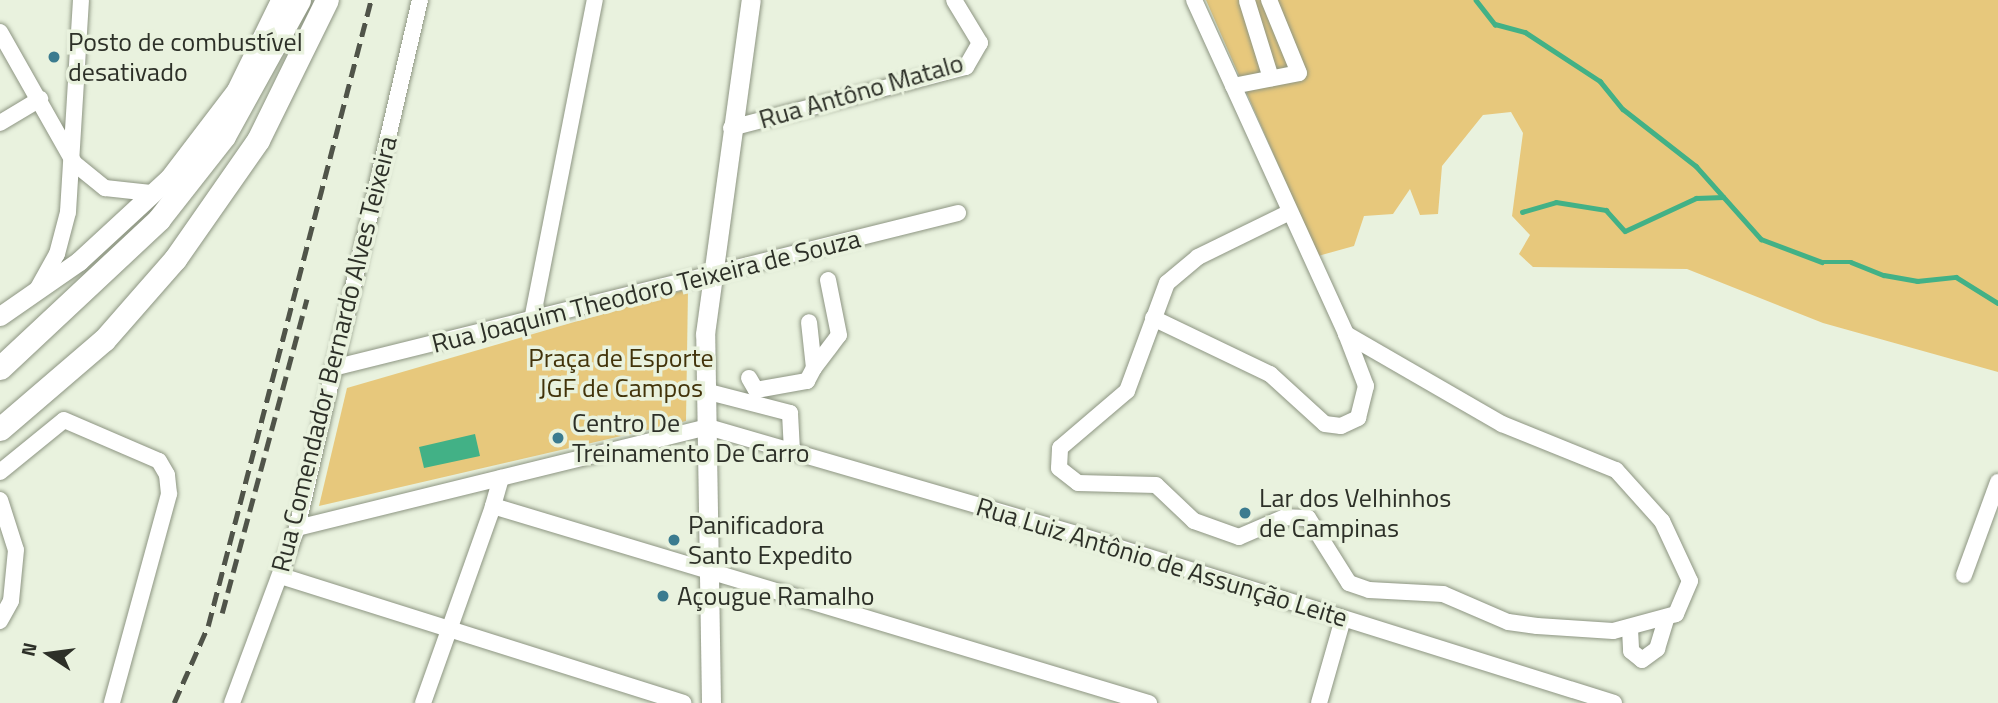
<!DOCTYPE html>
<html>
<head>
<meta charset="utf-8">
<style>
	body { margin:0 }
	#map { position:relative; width:1998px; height:703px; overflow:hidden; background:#e9f2de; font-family:"Titillium Web",sans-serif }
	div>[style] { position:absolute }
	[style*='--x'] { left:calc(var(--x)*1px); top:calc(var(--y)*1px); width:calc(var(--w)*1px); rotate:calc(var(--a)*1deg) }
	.green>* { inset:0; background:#e7c87c }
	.water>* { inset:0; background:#42b186 }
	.stream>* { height:4.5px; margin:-2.25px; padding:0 2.25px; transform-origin:2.25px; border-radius:2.25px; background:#42b186 }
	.roads { filter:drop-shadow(0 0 2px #8d9582) drop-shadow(0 0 2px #8d9582) }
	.minor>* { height:16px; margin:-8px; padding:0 8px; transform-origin:8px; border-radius:8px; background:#fff }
	.major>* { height:19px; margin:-9.5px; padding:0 9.5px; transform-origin:9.5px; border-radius:9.5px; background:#fff }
	.highway>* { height:23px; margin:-11.5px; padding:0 11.5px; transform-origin:11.5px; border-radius:11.5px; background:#fff }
	.rail>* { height:4.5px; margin-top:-2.25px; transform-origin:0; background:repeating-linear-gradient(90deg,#505449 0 14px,transparent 0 21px) }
	.dots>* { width:19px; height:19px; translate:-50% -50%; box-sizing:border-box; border:4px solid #e9f2de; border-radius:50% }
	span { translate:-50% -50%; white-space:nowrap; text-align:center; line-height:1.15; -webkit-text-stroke:7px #e9f2de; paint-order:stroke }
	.poi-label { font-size:26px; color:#2d3028 }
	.left { translate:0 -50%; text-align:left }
	.street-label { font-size:26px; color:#2d3028 }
	.park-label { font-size:26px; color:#42330a }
	.north { position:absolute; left:14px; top:619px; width:70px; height:70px; -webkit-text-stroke:5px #e9f2de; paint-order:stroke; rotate:283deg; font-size:19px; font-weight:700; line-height:28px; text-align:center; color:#2d3028 }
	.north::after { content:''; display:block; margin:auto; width:24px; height:32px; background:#2d3028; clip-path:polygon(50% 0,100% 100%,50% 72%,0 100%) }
</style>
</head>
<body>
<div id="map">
	<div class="green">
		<div style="clip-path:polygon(1206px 0,1998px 0,1998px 372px,1823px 323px,1687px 269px,1533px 267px,1519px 254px,1530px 235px,1512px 216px,1523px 133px,1511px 112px,1483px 115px,1442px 166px,1438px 214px,1420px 215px,1410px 189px,1393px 214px,1364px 216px,1354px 246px,1318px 256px)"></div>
		<div style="clip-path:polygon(688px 289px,686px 421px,319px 506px,347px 388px)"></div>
	</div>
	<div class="water">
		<div style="clip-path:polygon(475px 434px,480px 456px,424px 468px,419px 447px)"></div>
	</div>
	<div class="stream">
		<div style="--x:1476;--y:0;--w:31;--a:52"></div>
		<div style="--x:1495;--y:24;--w:31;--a:15"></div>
		<div style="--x:1525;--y:32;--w:90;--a:33.2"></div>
		<div style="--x:1600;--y:81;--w:36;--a:51"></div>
		<div style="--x:1623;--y:109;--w:93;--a:38"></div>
		<div style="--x:1696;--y:166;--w:98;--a:48.3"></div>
		<div style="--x:1761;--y:239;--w:65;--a:20.7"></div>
		<div style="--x:1822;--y:262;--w:29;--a:0"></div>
		<div style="--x:1851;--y:262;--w:35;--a:22"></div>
		<div style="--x:1884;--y:275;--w:34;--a:10"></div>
		<div style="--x:1917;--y:281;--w:39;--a:-6"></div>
		<div style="--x:1956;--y:277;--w:49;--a:31.8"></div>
		<div style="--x:1522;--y:212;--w:35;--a:-16"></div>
		<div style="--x:1556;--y:202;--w:51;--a:9.1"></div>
		<div style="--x:1606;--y:210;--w:28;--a:48"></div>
		<div style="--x:1625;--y:231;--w:78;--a:-24.9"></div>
		<div style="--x:1696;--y:198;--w:27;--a:-2"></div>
	</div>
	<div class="roads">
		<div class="minor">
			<div style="--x:1194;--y:0;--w:367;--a:65.5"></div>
			<div style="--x:1346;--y:334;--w:180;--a:30"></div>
			<div style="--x:1502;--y:424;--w:123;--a:22"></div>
			<div style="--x:1616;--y:470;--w:69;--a:48"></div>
			<div style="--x:1662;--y:521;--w:66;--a:65"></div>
			<div style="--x:1690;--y:581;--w:36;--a:113"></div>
			<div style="--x:1676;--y:614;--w:65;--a:164.9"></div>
			<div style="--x:1613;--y:631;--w:76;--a:-176.2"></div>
			<div style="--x:1537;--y:626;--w:29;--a:-172"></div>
			<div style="--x:1508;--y:622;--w:71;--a:-156.7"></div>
			<div style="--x:1443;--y:594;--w:74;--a:-176.9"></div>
			<div style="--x:1369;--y:590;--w:21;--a:-161"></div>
			<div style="--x:1349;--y:583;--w:77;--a:-122.2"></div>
			<div style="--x:1308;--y:518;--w:23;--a:-178"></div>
			<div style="--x:1285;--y:517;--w:50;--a:156.5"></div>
			<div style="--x:1239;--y:537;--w:48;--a:-160.4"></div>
			<div style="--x:1194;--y:521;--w:52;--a:-136.5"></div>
			<div style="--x:1156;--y:485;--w:78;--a:-178.5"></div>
			<div style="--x:1078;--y:483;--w:24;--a:-142"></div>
			<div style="--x:1059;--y:468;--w:20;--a:-87"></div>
			<div style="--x:1060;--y:448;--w:88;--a:-40.4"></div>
			<div style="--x:1127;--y:391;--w:115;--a:-69.7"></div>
			<div style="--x:1167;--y:283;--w:40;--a:-40"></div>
			<div style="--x:1198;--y:257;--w:102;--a:-26.1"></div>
			<div style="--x:1247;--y:1;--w:81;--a:72.7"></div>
			<div style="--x:0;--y:32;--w:150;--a:60.5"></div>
			<div style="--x:74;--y:163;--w:40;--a:39"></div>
			<div style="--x:105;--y:188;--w:46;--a:6.2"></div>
			<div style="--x:1233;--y:86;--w:67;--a:-11.1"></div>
			<div style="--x:1299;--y:73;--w:79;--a:-112.3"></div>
			<div style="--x:0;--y:123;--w:47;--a:-31"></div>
			<div style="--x:731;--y:128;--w:243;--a:-14.6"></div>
			<div style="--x:966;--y:67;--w:28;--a:-60"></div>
			<div style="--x:980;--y:43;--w:50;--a:-121.2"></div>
			<div style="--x:38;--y:288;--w:39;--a:-61"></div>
			<div style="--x:57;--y:254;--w:43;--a:-75.3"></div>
			<div style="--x:68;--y:212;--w:212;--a:-86.5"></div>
			<div style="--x:1153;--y:318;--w:130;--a:25.6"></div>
			<div style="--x:1270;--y:374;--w:74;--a:42.3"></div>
			<div style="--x:1325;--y:424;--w:16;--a:7"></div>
			<div style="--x:1341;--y:426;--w:19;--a:-25"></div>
			<div style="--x:1358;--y:418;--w:33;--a:-76"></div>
			<div style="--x:1366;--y:386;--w:56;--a:-111"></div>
			<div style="--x:532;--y:320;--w:326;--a:-78.9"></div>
			<div style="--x:333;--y:368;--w:644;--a:-13.93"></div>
			<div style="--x:814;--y:368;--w:41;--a:-52.9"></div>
			<div style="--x:839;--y:335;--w:56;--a:-101.3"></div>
			<div style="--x:749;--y:378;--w:14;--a:60"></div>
			<div style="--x:756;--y:390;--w:52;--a:-10"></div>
			<div style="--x:807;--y:381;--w:15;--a:-62"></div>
			<div style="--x:814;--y:368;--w:46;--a:-96.2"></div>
			<div style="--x:705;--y:391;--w:88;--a:14.5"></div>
			<div style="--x:790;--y:413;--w:35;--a:87"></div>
			<div style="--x:0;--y:472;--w:82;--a:-39.1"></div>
			<div style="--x:64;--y:420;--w:103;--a:23.3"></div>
			<div style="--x:159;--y:461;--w:16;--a:60"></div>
			<div style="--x:167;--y:475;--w:19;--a:84"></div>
			<div style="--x:169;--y:494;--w:217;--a:105.3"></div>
			<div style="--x:501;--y:478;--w:29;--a:106"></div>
			<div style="--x:493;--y:506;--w:685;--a:16.72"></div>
			<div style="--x:0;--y:500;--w:52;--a:72.3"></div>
			<div style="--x:16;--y:550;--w:51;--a:95.6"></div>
			<div style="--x:11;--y:601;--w:23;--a:119"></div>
			<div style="--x:297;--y:528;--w:423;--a:-13.8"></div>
			<div style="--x:708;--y:427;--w:379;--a:16.2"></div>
			<div style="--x:1072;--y:533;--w:568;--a:17.41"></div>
			<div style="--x:1964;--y:575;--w:99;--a:-69.9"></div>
			<div style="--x:281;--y:576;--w:422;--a:17.5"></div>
			<div style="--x:1630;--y:629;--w:22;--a:87"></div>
			<div style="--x:1631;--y:651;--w:14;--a:39"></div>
			<div style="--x:1642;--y:660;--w:19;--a:-36"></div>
			<div style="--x:1657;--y:649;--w:31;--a:-73"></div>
			<div style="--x:232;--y:703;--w:187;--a:-69.6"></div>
			<div style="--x:297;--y:528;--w:542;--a:-76.89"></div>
			<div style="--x:423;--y:703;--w:209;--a:-70.4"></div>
			<div style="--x:1319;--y:703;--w:87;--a:-74.1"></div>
		</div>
		<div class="major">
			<div style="--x:0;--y:316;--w:96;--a:-34.8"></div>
			<div style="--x:79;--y:261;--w:122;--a:-42.7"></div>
			<div style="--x:169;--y:178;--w:111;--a:-52.7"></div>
			<div style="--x:236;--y:90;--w:100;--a:-63.9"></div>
			<div style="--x:711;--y:703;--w:369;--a:-90.9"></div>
			<div style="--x:705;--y:334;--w:337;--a:-82.2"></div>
		</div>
		<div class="highway">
			<div style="--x:0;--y:368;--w:218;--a:-43.1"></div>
			<div style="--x:159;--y:219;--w:105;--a:-51.9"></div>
			<div style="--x:224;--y:136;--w:155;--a:-61.1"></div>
			<div style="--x:0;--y:429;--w:137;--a:-40.6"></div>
			<div style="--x:104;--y:340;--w:108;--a:-48.8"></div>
			<div style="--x:175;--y:259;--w:145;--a:-55.1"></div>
			<div style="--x:258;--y:140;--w:156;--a:-63.8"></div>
		</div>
	</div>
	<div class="rail">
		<div style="--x:222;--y:613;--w:325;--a:-74.9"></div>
		<div style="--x:174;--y:703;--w:84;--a:-66.2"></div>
		<div style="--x:208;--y:626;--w:647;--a:-75.41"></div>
	</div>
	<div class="dots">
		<div style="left:54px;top:57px;background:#3b7b8f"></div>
		<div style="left:558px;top:438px;background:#3b7b8f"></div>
		<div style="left:1245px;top:513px;background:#3b7b8f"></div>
		<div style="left:674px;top:540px;background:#3b7b8f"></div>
		<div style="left:663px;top:596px;background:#3b7b8f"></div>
	</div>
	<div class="poi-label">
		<span class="left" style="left:68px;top:57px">Posto de combustível<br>desativado</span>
		<span class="left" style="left:572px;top:438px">Centro De<br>Treinamento De Carro</span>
		<span class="left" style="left:1259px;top:513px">Lar dos Velhinhos<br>de Campinas</span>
		<span class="left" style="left:688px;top:540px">Panificadora<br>Santo Expedito</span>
		<span class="left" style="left:677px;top:596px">Açougue Ramalho</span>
	</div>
	<div class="street-label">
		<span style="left:861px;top:91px;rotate:-16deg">Rua Antôno Matalo</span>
		<span style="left:646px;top:291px;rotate:-14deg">Rua Joaquim Theodoro Teixeira de Souza</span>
		<span style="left:334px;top:354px;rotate:-76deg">Rua Comendador Bernardo Alves Teixeira</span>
		<span style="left:1162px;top:562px;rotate:17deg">Rua Luiz Antônio de Assunção Leite</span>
	</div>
	<div class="park-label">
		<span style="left:621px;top:373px">Praça de Esporte<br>JGF de Campos</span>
	</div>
	<div class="north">N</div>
</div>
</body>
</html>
